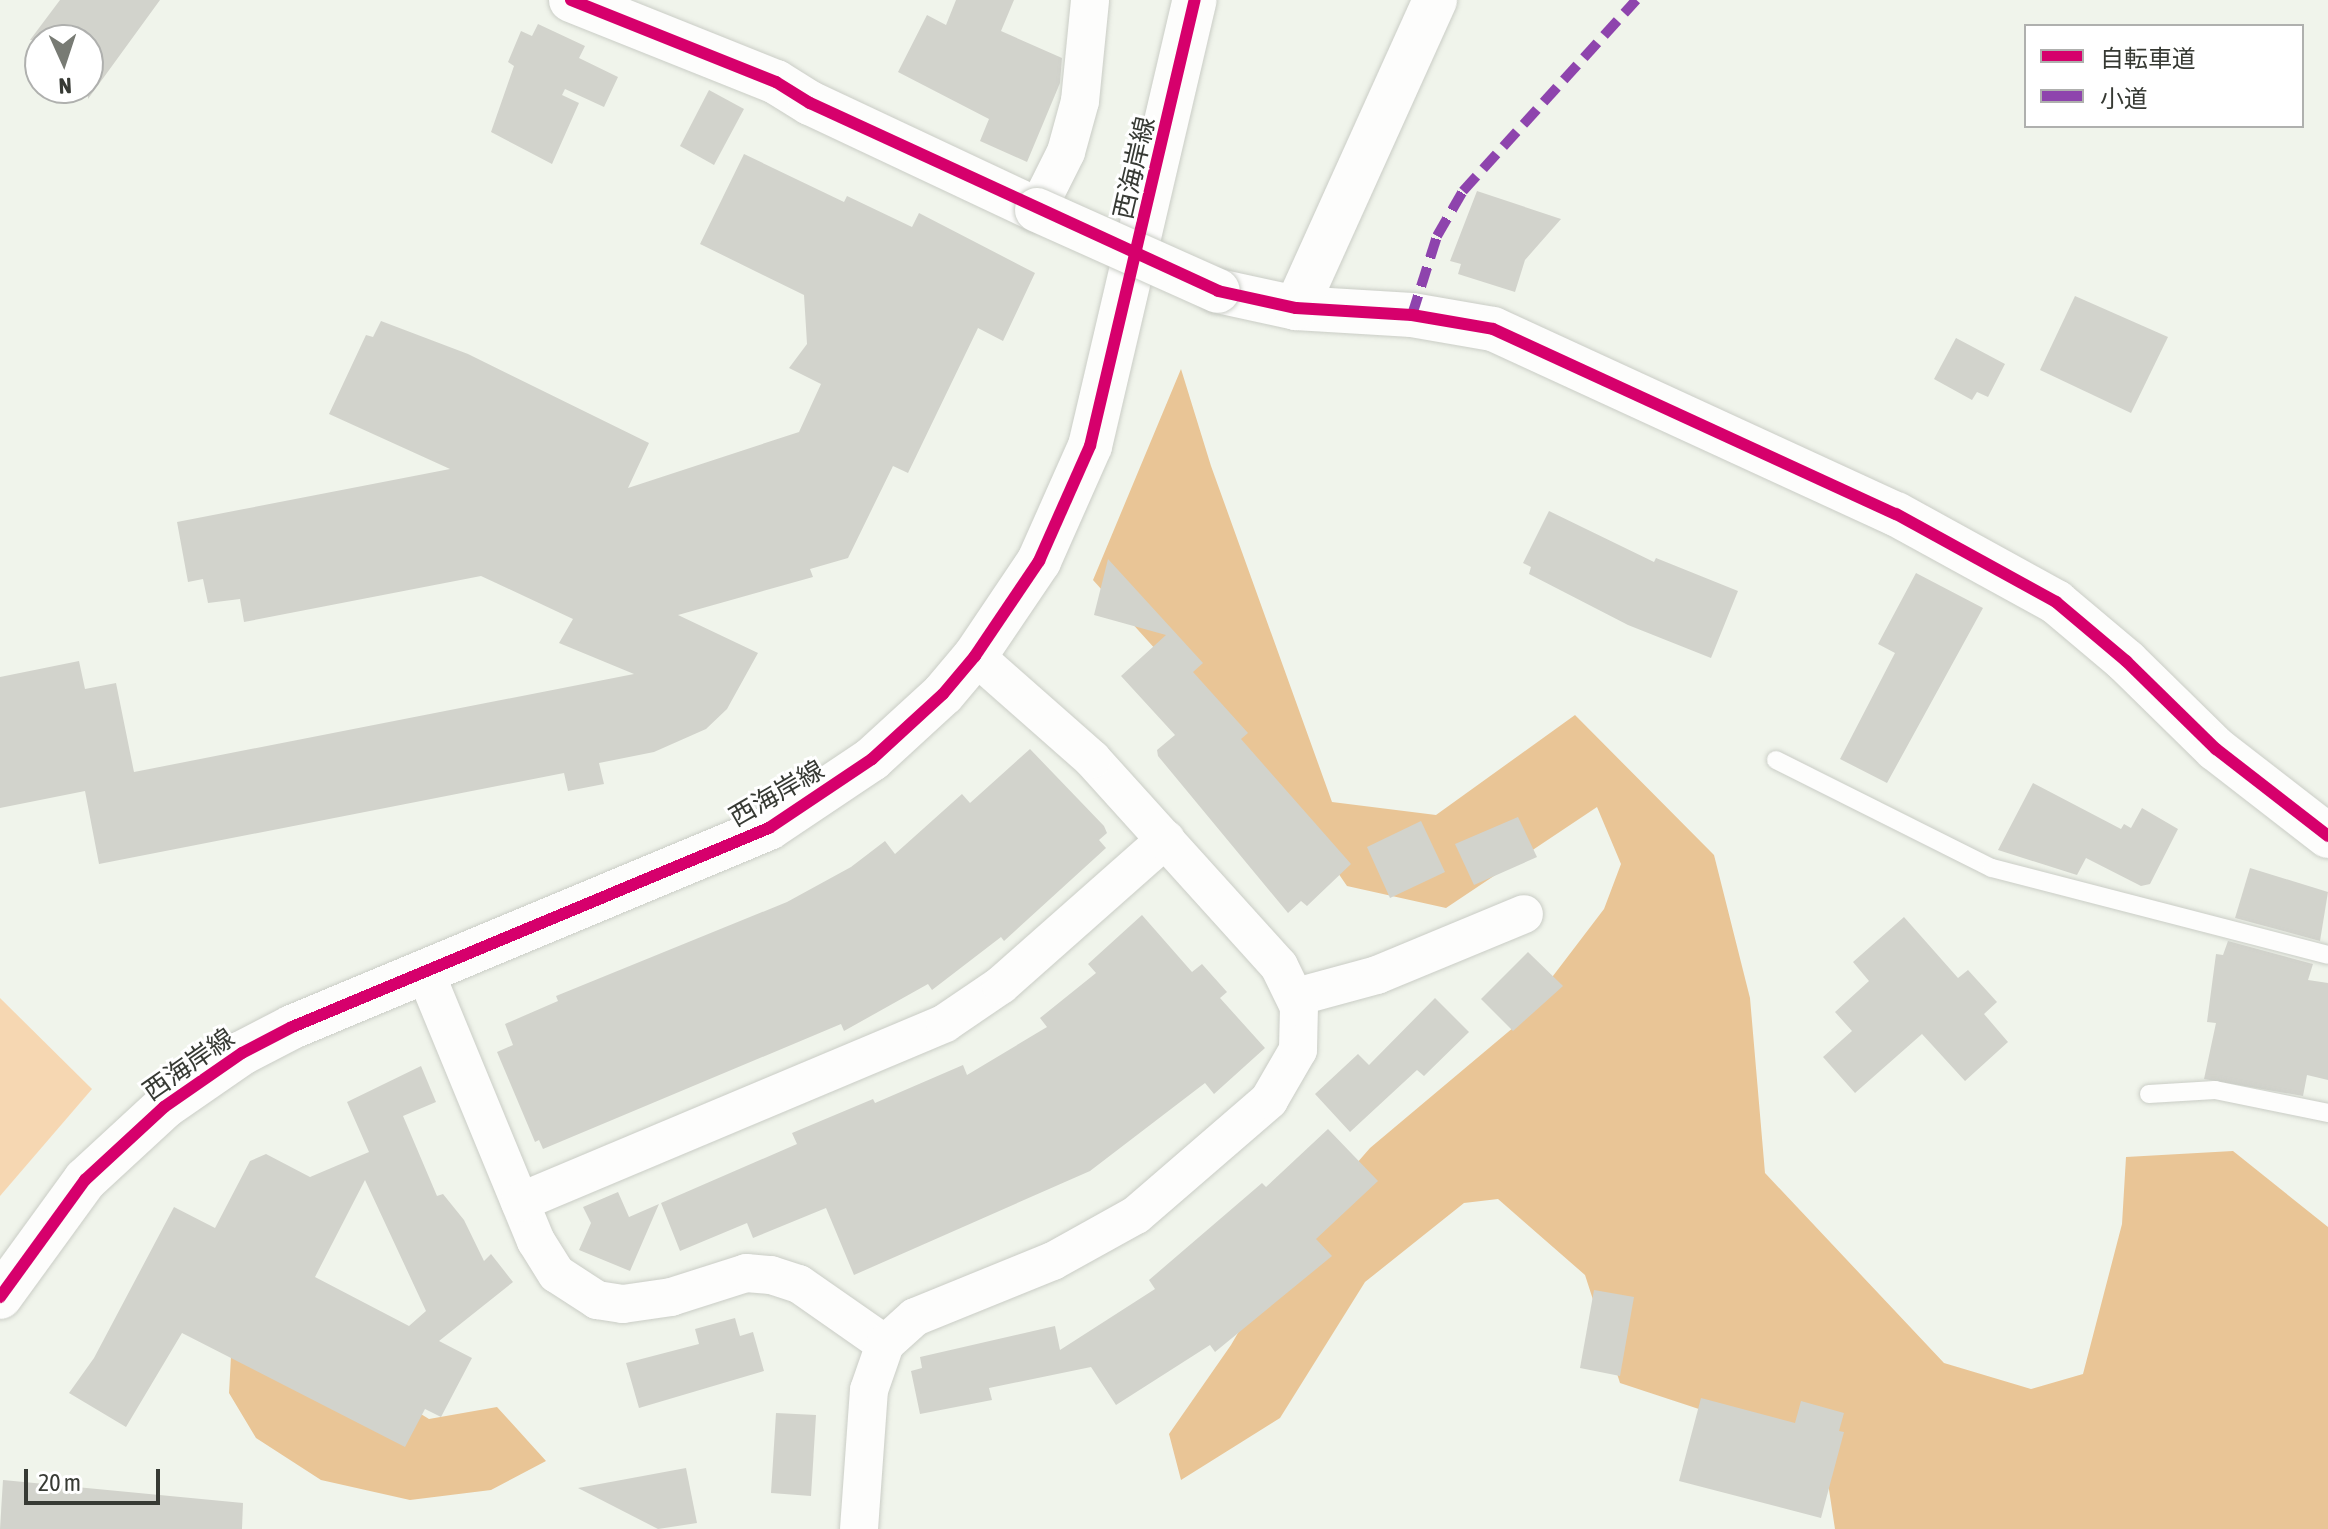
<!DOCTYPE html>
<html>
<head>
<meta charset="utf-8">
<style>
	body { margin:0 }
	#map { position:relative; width:2328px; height:1529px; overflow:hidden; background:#f0f4eb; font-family:"Asap Condensed","Noto Sans JP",sans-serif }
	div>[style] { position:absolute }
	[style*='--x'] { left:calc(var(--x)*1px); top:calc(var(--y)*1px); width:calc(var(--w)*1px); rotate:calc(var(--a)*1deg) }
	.green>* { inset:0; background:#f6d7b2 }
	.forest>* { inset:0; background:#e9c596 }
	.building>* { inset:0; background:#d2d3cc }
	.roads { filter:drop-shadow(0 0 2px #cacdc6) drop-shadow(0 0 2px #cacdc6) }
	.lane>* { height:18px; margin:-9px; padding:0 9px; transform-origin:9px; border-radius:9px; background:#fdfdfc }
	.street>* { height:38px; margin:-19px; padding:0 19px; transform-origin:19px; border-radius:19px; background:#fdfdfc }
	.secondary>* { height:44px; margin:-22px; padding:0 22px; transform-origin:22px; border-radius:22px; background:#fdfdfc }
	.bridges { filter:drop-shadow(0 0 2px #cacdc6) drop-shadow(0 0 2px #cacdc6) }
	.secondary-bridge>* { height:44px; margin:-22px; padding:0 22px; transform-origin:22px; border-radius:22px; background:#fdfdfc }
	.quiet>* { height:10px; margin-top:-5px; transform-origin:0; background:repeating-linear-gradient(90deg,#8e44ad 0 20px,transparent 0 30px) }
	.cycleway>* { height:12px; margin:-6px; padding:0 6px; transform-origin:6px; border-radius:6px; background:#d6006c }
	span { translate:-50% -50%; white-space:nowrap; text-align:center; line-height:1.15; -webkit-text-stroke:6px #fff; paint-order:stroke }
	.street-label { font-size:26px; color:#373a34 }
	.legend { position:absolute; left:2024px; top:24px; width:280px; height:104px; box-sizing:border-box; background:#fff; border:2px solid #afb0ae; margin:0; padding:10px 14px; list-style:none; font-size:24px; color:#373a34 }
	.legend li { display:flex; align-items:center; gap:16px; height:40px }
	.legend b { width:40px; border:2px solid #afb0ae }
	.north { position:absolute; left:24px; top:24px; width:80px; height:80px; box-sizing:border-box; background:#fff; border:2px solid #afb0ae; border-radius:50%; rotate:177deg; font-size:22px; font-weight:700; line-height:32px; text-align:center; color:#373a34 }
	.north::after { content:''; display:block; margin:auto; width:28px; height:36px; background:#787b74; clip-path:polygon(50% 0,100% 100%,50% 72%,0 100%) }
	.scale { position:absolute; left:24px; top:1469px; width:136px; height:36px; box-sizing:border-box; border:4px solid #373a34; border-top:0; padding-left:10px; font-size:24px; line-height:28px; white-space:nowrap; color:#373a34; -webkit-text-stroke:6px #fff; paint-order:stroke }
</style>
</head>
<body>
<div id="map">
	<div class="green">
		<div style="clip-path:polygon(0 998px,92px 1089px,0 1196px)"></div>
	</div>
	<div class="forest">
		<div style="clip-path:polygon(1181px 369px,1211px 466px,1332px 802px,1436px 815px,1575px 715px,1714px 855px,1750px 998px,1765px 1173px,1944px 1363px,2031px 1389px,2083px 1374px,2122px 1224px,2126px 1157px,2233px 1151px,2328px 1227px,2328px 1529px,1835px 1529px,1823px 1450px,1620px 1383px,1585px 1275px,1498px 1199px,1464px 1203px,1365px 1282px,1280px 1418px,1181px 1480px,1169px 1434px,1231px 1345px,1296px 1233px,1370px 1148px,1514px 1027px,1604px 909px,1621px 864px,1597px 807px,1446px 908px,1347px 886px,1276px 783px,1093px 580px)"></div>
		<div style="clip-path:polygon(232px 1338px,315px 1349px,429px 1419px,497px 1407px,546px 1461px,491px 1490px,410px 1500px,321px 1480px,256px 1438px,229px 1393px)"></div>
	</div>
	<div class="building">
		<div style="clip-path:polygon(60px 0,160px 0,88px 99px,88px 40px,30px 40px)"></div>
		<div style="clip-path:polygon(956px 0,1014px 0,1001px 31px,1062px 58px,1060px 83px,1027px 162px,980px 141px,989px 119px,898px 72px,927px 15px,946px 25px)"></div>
		<div style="clip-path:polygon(538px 24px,585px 46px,579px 58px,618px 77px,604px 107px,565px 89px,562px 95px,579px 103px,552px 164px,491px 132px,514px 66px,508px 62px,521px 31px,532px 36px)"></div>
		<div style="clip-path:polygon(709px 90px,744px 109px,714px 165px,680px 146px)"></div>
		<div style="clip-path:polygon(744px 154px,844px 202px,847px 196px,912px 227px,919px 213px,1035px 273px,1003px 341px,978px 328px,908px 473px,893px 466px,848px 558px,810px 569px,813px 577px,678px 615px,758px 653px,727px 709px,706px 729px,654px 752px,599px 763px,604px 784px,568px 791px,564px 773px,99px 864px,85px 791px,0 808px,0 677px,79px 661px,85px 689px,116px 683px,134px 772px,634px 674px,559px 643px,573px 619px,481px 576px,244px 622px,240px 599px,208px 603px,203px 579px,188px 582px,177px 522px,450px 469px,329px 414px,366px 335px,373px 337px,381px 321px,468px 354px,649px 443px,628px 488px,799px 432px,821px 384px,789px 368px,807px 344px,804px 295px,700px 244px)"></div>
		<div style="clip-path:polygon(1477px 191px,1561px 219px,1525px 260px,1515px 292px,1458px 274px,1461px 264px,1450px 261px)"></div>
		<div style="clip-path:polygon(2075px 296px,2168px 337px,2131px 413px,2040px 370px)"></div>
		<div style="clip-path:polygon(1956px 338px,2005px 364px,1988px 397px,1977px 392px,1972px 400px,1934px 379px)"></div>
		<div style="clip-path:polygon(1549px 511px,1654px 562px,1656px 558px,1738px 591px,1711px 658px,1628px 625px,1529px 574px,1531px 567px,1523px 563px)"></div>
		<div style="clip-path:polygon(1108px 559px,1203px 663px,1193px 672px,1248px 733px,1241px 739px,1351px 864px,1307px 906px,1301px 901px,1288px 913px,1158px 756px,1157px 750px,1175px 735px,1121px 676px,1166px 635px,1094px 615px)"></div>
		<div style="clip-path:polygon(1916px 573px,1983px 608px,1887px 783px,1840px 759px,1895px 653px,1878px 644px)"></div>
		<div style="clip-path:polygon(1030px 749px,1104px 826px,1107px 833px,1099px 840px,1106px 848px,1004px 941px,1001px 937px,932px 990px,928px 984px,844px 1031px,841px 1024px,543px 1149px,539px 1140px,535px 1142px,497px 1052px,513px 1045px,505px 1024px,558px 1001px,556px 996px,787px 902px,851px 867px,885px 841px,895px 854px,962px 794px,970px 803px)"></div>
		<div style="clip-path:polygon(2033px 783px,2121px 829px,2124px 824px,2131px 828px,2142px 808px,2178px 829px,2150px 884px,2141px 886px,2086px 858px,2077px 875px,1998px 850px)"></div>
		<div style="clip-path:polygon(1518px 817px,1537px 857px,1474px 885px,1455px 844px)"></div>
		<div style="clip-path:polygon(1421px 821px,1445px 872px,1390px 898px,1367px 847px)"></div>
		<div style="clip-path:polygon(2250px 868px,2328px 892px,2320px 941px,2235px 918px)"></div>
		<div style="clip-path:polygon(1142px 915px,1192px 972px,1202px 964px,1227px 992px,1220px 998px,1265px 1048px,1214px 1094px,1205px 1083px,1090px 1171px,854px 1275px,826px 1208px,753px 1238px,747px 1223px,680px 1251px,661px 1203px,797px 1144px,792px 1133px,873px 1099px,875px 1103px,963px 1065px,967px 1075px,1047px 1027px,1040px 1018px,1096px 973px,1088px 964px)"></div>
		<div style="clip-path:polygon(1904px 917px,1958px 978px,1968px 970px,1997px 1002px,1984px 1014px,2008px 1042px,1965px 1081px,1922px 1034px,1855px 1093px,1823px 1057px,1852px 1031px,1835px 1012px,1869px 981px,1853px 962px)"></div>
		<div style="clip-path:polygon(2228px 941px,2313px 964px,2308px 980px,2328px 983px,2328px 1080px,2307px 1075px,2303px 1096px,2204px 1079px,2216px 1023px,2207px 1022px,2216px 954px,2223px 955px)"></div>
		<div style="clip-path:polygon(1528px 952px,1563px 986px,1513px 1031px,1481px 999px)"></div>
		<div style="clip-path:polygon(1435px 998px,1469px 1032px,1424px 1076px,1417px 1070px,1350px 1132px,1315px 1094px,1358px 1054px,1369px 1065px)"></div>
		<div style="clip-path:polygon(evenodd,421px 1066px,436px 1102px,403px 1116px,437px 1196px,443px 1194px,464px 1220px,484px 1261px,491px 1254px,513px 1282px,439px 1341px,472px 1358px,441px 1417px,425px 1409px,405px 1447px,182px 1333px,126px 1427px,69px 1393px,94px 1358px,174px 1207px,215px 1228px,250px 1161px,266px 1154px,310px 1177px,369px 1152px,347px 1102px,421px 1066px,365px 1180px,426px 1311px,409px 1326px,315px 1277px,365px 1180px)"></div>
		<div style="clip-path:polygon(1328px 1129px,1378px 1181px,1316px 1239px,1332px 1256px,1215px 1352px,1210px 1345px,1116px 1405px,1091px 1367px,989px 1388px,992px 1400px,920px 1414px,911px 1371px,922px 1368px,920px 1357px,1055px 1326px,1060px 1350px,1155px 1289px,1149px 1280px,1262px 1183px,1266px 1187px)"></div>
		<div style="clip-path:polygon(618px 1192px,629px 1217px,659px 1204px,630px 1271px,579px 1250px,591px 1223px,583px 1207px)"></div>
		<div style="clip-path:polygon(1594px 1290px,1634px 1297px,1620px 1376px,1580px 1368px)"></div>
		<div style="clip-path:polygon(735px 1318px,740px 1336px,753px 1332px,764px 1371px,639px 1408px,626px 1363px,699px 1344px,695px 1329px)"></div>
		<div style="clip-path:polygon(1701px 1398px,1795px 1423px,1801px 1401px,1844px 1413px,1839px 1431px,1844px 1432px,1821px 1518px,1679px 1481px)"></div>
		<div style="clip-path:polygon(776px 1413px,816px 1415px,811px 1496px,771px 1493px)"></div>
		<div style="clip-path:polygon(686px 1468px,697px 1523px,658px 1529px,578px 1488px)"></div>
		<div style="clip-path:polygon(3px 1480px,243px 1503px,242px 1529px,0 1529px)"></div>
	</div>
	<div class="roads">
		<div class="lane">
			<div style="--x:1776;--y:760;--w:241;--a:26.6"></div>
			<div style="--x:1992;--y:868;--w:347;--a:14.5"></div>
			<div style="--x:2149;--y:1094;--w:66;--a:-3.5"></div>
			<div style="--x:2215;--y:1090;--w:115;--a:11.5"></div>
		</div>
		<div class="street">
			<div style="--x:1037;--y:210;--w:65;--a:-63.4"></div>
			<div style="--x:1066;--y:152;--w:53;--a:-74.6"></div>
			<div style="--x:1080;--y:101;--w:101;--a:-84.3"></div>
			<div style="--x:425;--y:972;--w:291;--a:67.6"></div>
			<div style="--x:536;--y:1241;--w:39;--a:58"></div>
			<div style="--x:557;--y:1274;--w:48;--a:33"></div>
			<div style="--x:597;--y:1300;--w:26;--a:9"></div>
			<div style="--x:623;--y:1304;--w:49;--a:-8.3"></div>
			<div style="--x:671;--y:1297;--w:79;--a:-17.7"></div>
			<div style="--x:746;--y:1273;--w:25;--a:5"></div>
			<div style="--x:771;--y:1275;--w:29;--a:18"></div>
			<div style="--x:799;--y:1284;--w:105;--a:34.9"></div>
			<div style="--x:1296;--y:997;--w:84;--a:-15.2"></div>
			<div style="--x:1377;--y:975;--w:159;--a:-22.5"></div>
			<div style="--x:520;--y:1202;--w:461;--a:-22.8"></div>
			<div style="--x:945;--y:1023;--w:68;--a:-34.2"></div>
			<div style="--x:1001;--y:985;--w:220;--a:-41.5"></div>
			<div style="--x:859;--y:1529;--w:139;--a:-85.9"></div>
			<div style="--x:869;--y:1390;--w:49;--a:-70.8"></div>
			<div style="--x:885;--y:1344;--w:40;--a:-42"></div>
			<div style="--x:915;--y:1317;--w:149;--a:-22.1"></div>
			<div style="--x:1053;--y:1261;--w:95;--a:-29"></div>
			<div style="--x:1136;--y:1215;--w:176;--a:-40.8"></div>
			<div style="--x:1269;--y:1100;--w:58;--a:-59.9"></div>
			<div style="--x:1298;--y:1050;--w:43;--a:-88.7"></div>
			<div style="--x:1299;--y:1007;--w:46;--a:-116"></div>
			<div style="--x:1279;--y:966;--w:279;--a:-132.1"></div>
			<div style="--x:1092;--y:759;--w:156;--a:-138.6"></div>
		</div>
		<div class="secondary">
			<div style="--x:571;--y:0;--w:221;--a:21.8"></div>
			<div style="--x:776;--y:82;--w:40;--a:32"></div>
			<div style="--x:810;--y:103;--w:251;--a:25.2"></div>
			<div style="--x:1218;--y:291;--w:80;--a:12.3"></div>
			<div style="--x:1296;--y:308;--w:116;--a:3.5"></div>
			<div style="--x:1412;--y:315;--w:82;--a:9.8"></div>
			<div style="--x:1493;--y:329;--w:443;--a:24.7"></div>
			<div style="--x:1896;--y:514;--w:183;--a:28.8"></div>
			<div style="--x:2056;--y:602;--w:92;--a:40.1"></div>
			<div style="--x:2126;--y:661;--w:126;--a:44.4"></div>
			<div style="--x:2216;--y:749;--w:142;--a:37.8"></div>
			<div style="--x:1296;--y:308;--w:338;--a:-65.7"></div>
			<div style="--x:0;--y:1297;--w:145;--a:-54"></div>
			<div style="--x:85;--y:1180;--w:108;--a:-42.7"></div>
			<div style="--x:164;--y:1107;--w:95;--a:-34.7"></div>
			<div style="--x:242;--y:1053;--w:56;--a:-27.5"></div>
			<div style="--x:292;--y:1027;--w:517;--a:-22.65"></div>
			<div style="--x:769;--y:828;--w:124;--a:-33.8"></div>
			<div style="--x:872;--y:759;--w:96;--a:-42.5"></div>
			<div style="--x:943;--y:694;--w:50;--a:-49.9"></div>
			<div style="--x:975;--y:656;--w:115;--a:-56"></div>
			<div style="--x:1039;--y:561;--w:126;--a:-66.1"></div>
			<div style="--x:1090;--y:446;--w:458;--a:-76.8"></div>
		</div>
	</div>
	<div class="bridges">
		<div class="secondary-bridge">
			<div style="--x:1037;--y:210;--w:198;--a:24.1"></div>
		</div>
	</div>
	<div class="quiet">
		<div style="--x:1412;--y:315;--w:83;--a:-72.4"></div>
		<div style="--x:1437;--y:236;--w:52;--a:-60"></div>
		<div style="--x:1463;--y:191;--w:258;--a:-47.8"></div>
	</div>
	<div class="cycleway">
		<div style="--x:571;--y:0;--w:221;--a:21.8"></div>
		<div style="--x:776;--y:82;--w:40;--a:32"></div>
		<div style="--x:810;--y:103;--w:449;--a:24.7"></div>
		<div style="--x:1218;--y:291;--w:80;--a:12.3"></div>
		<div style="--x:1296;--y:308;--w:116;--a:3.5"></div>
		<div style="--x:1412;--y:315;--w:82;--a:9.8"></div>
		<div style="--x:1493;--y:329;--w:443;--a:24.7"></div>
		<div style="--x:1896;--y:514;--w:183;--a:28.8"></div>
		<div style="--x:2056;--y:602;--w:92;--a:40.1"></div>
		<div style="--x:2126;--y:661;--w:126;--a:44.4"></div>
		<div style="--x:2216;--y:749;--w:142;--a:37.8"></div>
		<div style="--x:0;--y:1297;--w:145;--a:-54"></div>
		<div style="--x:85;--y:1180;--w:108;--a:-42.7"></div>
		<div style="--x:164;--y:1107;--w:95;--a:-34.7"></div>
		<div style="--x:242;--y:1053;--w:56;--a:-27.5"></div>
		<div style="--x:292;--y:1027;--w:517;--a:-22.65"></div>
		<div style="--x:769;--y:828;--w:124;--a:-33.8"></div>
		<div style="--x:872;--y:759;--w:96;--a:-42.5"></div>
		<div style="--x:943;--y:694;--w:50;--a:-49.9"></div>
		<div style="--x:975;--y:656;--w:115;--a:-56"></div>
		<div style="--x:1039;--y:561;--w:126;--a:-66.1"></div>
		<div style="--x:1090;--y:446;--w:458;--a:-76.8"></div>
	</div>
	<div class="street-label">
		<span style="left:1135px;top:168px;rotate:-77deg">西海岸線</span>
		<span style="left:777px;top:794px;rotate:-30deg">西海岸線</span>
		<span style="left:189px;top:1065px;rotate:-35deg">西海岸線</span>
	</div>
	<ul class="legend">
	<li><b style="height:10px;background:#d6006c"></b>自転車道</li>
	<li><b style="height:10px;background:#8e44ad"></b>小道</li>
	</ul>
	<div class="north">N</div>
	<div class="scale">20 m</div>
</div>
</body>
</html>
